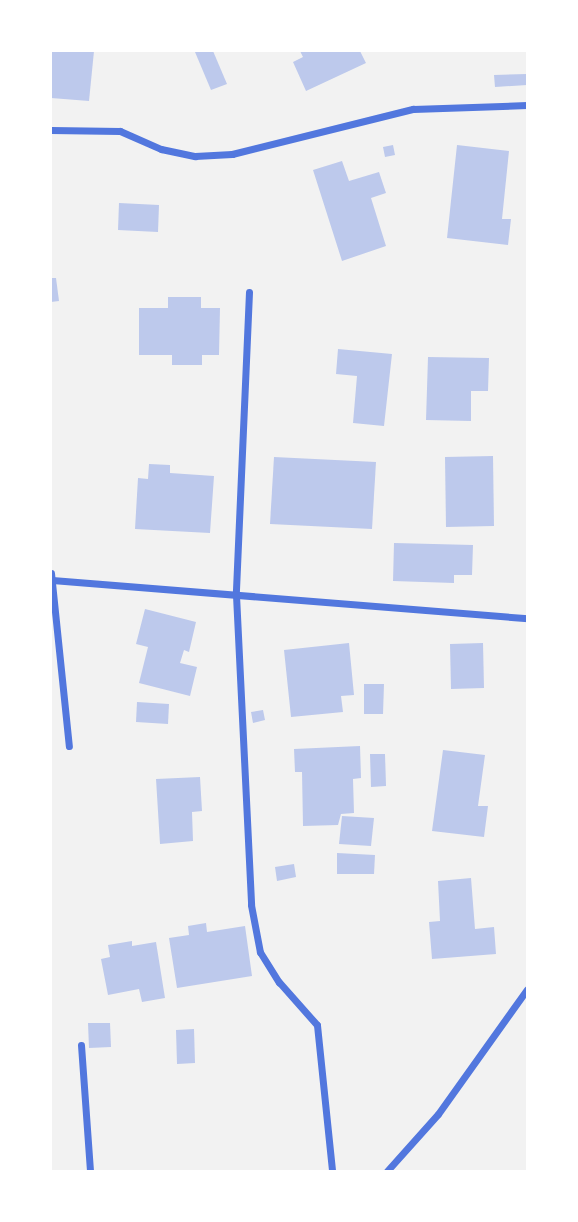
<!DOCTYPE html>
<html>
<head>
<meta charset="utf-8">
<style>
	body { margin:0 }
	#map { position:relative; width:578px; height:1222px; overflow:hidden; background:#f2f2f2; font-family:Jost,sans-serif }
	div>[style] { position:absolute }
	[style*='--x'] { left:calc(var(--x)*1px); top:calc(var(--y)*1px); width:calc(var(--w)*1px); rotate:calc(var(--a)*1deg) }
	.building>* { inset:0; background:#bdc9ec }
	.minor>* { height:7px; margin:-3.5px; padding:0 3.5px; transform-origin:3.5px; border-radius:3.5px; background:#5277de }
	span { translate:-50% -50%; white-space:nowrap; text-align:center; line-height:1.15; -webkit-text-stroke:6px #fff; paint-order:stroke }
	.frame { position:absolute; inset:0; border:52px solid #fff; pointer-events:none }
</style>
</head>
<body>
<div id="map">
	<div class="building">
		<div style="clip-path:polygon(51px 51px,94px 51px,89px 101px,51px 98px)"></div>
		<div style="clip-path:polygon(198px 51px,213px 51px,227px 84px,211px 90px,195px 52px)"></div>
		<div style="clip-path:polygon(300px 51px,360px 51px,366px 63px,306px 91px,293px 62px,303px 57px)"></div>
		<div style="clip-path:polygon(527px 74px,527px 85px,495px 87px,494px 75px)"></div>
		<div style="clip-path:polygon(393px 145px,395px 155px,385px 157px,383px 147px)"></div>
		<div style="clip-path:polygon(457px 145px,509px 151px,502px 219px,511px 219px,508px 245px,447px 238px)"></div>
		<div style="clip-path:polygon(342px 161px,349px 181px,379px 172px,386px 193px,371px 198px,386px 246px,342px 261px,313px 170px)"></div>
		<div style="clip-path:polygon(119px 203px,159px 205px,158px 232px,118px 230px)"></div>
		<div style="clip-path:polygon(51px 278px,56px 278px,59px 301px,51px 302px)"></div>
		<div style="clip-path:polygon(168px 297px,201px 297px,201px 308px,220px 308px,219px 355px,202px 355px,202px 365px,172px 365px,172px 355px,139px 355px,139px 308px,168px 308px)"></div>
		<div style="clip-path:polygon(338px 349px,392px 354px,384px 426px,353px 423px,357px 376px,336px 374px)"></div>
		<div style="clip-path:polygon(428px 357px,489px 358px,488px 391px,471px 391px,471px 421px,426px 420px)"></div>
		<div style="clip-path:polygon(493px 456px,494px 526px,446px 527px,445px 457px)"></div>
		<div style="clip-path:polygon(274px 457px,376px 462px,372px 529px,270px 524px)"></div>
		<div style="clip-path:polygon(149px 464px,170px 465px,170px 473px,214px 476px,210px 533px,135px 529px,138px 478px,148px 479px)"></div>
		<div style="clip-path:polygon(394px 543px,473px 545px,472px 575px,454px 575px,454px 583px,393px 581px)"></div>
		<div style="clip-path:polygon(145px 609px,196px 622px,189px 652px,184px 650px,180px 663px,197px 667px,190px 696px,139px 683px,148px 647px,136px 644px)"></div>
		<div style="clip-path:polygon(349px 643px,354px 695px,341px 696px,343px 712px,291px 717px,284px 650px)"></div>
		<div style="clip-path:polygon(483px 643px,484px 688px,451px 689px,450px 644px)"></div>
		<div style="clip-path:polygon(364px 684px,384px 684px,383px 714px,364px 714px)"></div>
		<div style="clip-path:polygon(137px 702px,169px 704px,168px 724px,136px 722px)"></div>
		<div style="clip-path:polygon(263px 710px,265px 720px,253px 723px,251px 712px)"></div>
		<div style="clip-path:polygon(360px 746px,361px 778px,353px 779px,354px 813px,341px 814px,338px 825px,303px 826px,302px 772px,295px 772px,294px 749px)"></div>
		<div style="clip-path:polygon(443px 750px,485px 755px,478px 806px,488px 806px,484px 837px,432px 831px)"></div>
		<div style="clip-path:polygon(370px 754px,385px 754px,386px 786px,371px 787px)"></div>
		<div style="clip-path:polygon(200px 777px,202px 811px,192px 812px,193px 841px,160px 844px,156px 779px)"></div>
		<div style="clip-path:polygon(342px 816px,374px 818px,371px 846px,339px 844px)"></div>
		<div style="clip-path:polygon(337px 853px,375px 855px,374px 874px,337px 874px)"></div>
		<div style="clip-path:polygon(294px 864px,296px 877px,277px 881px,275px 867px)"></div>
		<div style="clip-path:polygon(471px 878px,475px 929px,494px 927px,496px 954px,432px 959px,429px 922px,440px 921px,438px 881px)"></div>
		<div style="clip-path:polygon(206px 923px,207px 932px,245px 926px,252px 976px,177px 988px,169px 938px,189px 935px,188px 926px)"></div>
		<div style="clip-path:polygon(132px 941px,132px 946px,156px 942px,165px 998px,142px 1002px,139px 989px,108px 995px,101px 959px,110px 957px,108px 945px)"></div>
		<div style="clip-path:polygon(88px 1023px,110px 1023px,111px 1047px,89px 1048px)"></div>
		<div style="clip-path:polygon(194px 1029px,195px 1063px,177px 1064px,176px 1030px)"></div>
	</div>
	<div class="minor">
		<div style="--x:51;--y:130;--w:69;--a:0.8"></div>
		<div style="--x:120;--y:131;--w:45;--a:23.7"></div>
		<div style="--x:161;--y:149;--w:35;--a:12"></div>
		<div style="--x:195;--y:156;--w:37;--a:-3"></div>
		<div style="--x:232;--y:154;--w:187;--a:-14"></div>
		<div style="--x:413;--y:109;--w:114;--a:-2"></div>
		<div style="--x:249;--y:292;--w:303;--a:92.5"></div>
		<div style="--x:236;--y:595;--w:310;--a:87.2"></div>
		<div style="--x:251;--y:905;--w:48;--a:79.2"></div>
		<div style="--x:260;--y:952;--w:36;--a:58"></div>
		<div style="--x:279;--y:982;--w:57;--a:48.5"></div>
		<div style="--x:317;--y:1025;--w:147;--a:84.1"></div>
		<div style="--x:51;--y:573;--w:174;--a:84.1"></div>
		<div style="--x:52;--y:580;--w:477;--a:4.6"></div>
		<div style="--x:81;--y:1045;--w:126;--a:85.9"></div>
		<div style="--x:387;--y:1171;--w:76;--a:-48.2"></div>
		<div style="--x:438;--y:1114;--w:153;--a:-54.5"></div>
	</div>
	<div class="frame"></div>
</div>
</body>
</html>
